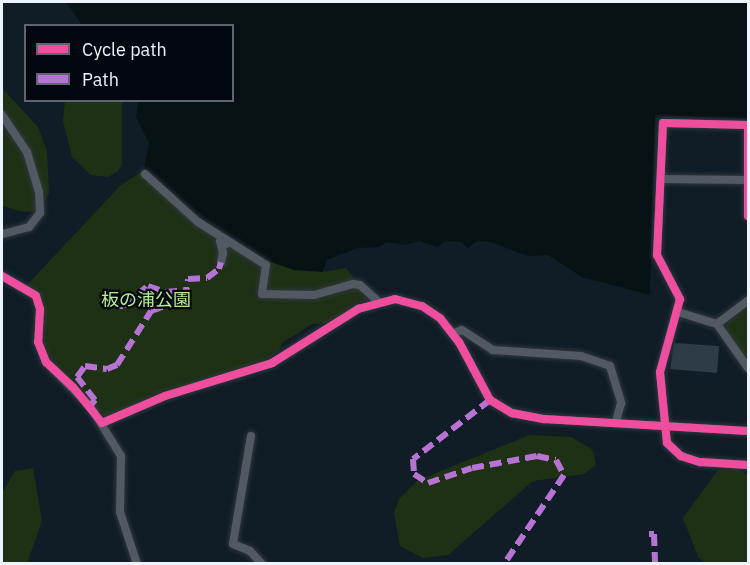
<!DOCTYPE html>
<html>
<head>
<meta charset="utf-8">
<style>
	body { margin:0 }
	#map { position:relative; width:750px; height:565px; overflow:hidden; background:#101d27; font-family:"IBM Plex Sans","Noto Sans JP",sans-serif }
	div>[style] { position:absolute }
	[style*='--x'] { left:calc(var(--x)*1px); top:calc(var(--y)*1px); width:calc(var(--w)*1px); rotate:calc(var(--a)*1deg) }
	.green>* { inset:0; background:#1e3115 }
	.water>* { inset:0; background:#061214 }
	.building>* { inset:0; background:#2d3c47 }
	.roads { filter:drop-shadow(0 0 2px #30373e) drop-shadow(0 0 2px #30373e) }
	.minor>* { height:8px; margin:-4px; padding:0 4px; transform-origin:4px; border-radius:4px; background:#515962 }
	.quiet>* { height:6px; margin-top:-3px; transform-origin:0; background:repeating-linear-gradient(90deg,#b673d3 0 12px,transparent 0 18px) }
	.cycleway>* { height:8px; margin:-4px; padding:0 4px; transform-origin:4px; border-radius:4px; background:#ef4d9e }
	span { translate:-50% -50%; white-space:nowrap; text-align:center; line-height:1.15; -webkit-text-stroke:4.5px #020710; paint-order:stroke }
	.park-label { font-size:18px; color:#b6ec96 }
	.frame { position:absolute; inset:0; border:3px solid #ecf5fd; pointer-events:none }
	.legend { position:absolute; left:24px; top:24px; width:210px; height:78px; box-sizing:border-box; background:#020710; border:2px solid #60666f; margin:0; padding:8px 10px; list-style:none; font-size:18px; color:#ecf5fd }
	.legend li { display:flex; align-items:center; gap:12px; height:30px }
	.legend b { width:30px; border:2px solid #60666f }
</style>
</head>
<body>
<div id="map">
	<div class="green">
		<div style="clip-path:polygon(2px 88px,38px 127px,47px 151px,49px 193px,40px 211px,23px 212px,2px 206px)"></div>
		<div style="clip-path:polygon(65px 101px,122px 101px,122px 163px,118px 171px,108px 177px,91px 175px,72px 157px,63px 121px)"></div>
		<div style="clip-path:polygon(144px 170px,205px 223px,322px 272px,346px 268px,372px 301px,359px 302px,330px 323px,312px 324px,282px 343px,279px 351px,262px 362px,104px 417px,53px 365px,44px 349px,38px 294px,28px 284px,120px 186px)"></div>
		<div style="clip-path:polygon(748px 307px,748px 363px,725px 332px,727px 323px)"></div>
		<div style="clip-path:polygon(529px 435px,571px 437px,593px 450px,596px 465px,584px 474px,533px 481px,448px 555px,423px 558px,400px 546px,394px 513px,399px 499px,417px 481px)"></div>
		<div style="clip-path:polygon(33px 468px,42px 521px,27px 563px,2px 563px,2px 493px,15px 471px)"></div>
		<div style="clip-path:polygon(737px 468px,748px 476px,748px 563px,705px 563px,698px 557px,683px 518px,718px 470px)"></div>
	</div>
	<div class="water">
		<div style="clip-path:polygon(66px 2px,748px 2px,748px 119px,655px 115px,650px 295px,582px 277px,548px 255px,528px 256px,491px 242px,477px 241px,468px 248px,461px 242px,445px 241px,438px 247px,419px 241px,406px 245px,386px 242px,380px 247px,357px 248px,327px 260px,322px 272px,294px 270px,256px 257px,205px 223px,144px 170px,149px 143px,136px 117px,138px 101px,232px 100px,232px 26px,82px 25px)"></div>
	</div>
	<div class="building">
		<div style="clip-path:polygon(674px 343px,719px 346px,717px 373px,670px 369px)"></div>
	</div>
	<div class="roads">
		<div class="minor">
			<div style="--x:2;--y:115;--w:45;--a:56"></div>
			<div style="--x:27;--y:152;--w:42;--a:73.3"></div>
			<div style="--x:39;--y:192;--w:21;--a:87"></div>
			<div style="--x:40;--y:213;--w:18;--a:128"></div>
			<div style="--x:29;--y:227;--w:28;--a:165"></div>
			<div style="--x:145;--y:174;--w:72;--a:42.2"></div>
			<div style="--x:198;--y:222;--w:80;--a:32.3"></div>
			<div style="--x:266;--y:265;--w:29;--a:98"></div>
			<div style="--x:262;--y:294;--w:52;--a:1.1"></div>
			<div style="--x:314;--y:295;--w:41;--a:-15.8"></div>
			<div style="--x:353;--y:284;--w:7;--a:8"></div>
			<div style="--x:360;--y:285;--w:24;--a:42"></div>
			<div style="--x:661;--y:179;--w:85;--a:0.7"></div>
			<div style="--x:748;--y:216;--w:91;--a:-90"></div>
			<div style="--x:748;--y:125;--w:85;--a:-178.7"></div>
			<div style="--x:663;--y:123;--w:132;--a:92.6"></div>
			<div style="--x:657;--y:255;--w:50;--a:62.4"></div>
			<div style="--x:680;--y:299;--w:76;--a:105.3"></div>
			<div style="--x:660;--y:372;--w:71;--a:84.4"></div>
			<div style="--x:667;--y:443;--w:19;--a:43"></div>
			<div style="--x:681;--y:456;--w:20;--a:18"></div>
			<div style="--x:700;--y:462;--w:48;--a:3.6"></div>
			<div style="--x:221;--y:262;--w:9;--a:-77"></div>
			<div style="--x:223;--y:253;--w:12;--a:-104"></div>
			<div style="--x:220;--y:241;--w:7;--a:27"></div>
			<div style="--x:2;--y:276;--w:39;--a:30"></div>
			<div style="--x:36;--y:296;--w:14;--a:73"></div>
			<div style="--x:40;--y:309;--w:33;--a:93"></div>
			<div style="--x:38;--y:342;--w:22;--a:68"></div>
			<div style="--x:46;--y:362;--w:62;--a:45"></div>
			<div style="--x:90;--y:406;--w:59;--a:58.2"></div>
			<div style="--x:121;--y:456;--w:56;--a:91"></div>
			<div style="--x:120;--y:512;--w:55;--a:71.9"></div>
			<div style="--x:678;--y:312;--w:41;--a:17.1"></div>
			<div style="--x:717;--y:324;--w:54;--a:54.8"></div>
			<div style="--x:717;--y:324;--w:39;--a:-37"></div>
			<div style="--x:453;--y:333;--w:9;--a:-18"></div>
			<div style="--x:462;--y:330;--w:37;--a:33"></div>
			<div style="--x:493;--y:350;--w:88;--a:3.9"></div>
			<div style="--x:581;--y:356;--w:31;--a:19"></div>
			<div style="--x:610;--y:366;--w:39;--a:73"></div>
			<div style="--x:621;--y:403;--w:20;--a:105"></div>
			<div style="--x:102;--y:423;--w:69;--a:-23.2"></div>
			<div style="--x:165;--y:396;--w:112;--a:-17.1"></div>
			<div style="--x:272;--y:363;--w:102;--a:-32.1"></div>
			<div style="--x:358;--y:309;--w:38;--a:-15"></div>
			<div style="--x:395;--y:299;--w:28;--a:15"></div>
			<div style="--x:422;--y:306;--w:22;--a:34"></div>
			<div style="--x:440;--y:318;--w:31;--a:52"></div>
			<div style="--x:459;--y:342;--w:66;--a:61.9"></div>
			<div style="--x:490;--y:400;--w:26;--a:31"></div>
			<div style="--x:512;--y:413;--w:33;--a:11"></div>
			<div style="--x:544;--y:419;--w:204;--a:3.4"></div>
			<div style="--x:251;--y:436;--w:109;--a:99.5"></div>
			<div style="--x:233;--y:544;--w:18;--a:22"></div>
			<div style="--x:250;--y:551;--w:18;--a:47"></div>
		</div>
	</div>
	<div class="quiet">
		<div style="--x:118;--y:306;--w:5;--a:0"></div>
		<div style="--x:123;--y:306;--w:32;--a:-39"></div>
		<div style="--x:148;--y:286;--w:18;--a:19"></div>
		<div style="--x:165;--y:292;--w:21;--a:-5"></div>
		<div style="--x:490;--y:400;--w:97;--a:142.5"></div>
		<div style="--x:413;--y:459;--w:15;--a:86"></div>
		<div style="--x:414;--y:474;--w:17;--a:33"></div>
		<div style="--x:428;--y:483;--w:46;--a:-18.8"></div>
		<div style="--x:472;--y:468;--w:66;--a:-10.5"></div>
		<div style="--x:537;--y:456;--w:19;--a:12"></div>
		<div style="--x:556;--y:460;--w:17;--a:62"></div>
		<div style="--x:564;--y:475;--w:107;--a:124"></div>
		<div style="--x:90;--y:406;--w:8;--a:-50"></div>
		<div style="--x:95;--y:400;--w:29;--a:-128"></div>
		<div style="--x:77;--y:377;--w:14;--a:-54"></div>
		<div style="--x:85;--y:366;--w:22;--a:8"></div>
		<div style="--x:107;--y:369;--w:11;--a:-22"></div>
		<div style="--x:117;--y:365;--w:64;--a:-57.8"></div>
		<div style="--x:151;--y:311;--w:36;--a:-19"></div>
		<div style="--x:185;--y:299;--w:20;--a:-81"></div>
		<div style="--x:188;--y:279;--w:19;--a:-3"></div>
		<div style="--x:207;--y:278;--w:15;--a:-37"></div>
		<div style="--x:219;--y:269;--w:7;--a:-74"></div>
		<div style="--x:649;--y:534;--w:5;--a:0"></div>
		<div style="--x:654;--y:534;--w:30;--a:88"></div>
	</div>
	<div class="cycleway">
		<div style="--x:748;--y:216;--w:91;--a:-90"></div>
		<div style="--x:748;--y:125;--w:85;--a:-178.7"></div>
		<div style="--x:663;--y:123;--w:132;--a:92.6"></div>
		<div style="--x:657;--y:255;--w:50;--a:62.4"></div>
		<div style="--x:680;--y:299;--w:76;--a:105.3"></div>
		<div style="--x:660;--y:372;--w:71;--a:84.4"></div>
		<div style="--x:667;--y:443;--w:19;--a:43"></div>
		<div style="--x:681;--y:456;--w:20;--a:18"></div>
		<div style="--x:700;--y:462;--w:48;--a:3.6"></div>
		<div style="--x:2;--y:276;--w:39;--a:30"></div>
		<div style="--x:36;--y:296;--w:14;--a:73"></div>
		<div style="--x:40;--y:309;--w:33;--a:93"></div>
		<div style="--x:38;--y:342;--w:22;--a:68"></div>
		<div style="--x:46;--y:362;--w:37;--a:43"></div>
		<div style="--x:73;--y:387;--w:46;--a:51.1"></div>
		<div style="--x:102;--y:423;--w:69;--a:-23.2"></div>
		<div style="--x:165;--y:396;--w:112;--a:-17.1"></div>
		<div style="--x:272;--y:363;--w:102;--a:-32.1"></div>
		<div style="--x:358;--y:309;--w:38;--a:-15"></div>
		<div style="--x:395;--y:299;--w:28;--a:15"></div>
		<div style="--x:422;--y:306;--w:22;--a:34"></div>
		<div style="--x:440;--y:318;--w:31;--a:52"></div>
		<div style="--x:459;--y:342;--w:66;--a:61.9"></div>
		<div style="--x:490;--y:400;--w:26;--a:31"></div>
		<div style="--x:512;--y:413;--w:33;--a:11"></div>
		<div style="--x:544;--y:419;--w:204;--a:3.4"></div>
	</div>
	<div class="park-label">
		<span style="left:146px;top:300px">板の浦公園</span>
	</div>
	<div class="frame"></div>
	<ul class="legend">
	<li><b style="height:8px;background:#ef4d9e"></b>Cycle path</li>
	<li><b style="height:8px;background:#b673d3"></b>Path</li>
	</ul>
</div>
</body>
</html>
